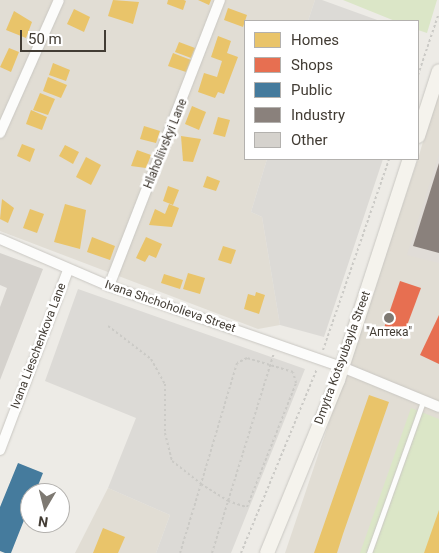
<!DOCTYPE html>
<html>
<head>
<meta charset="utf-8">
<style>
	body { margin:0 }
	#map { position:relative; width:439px; height:553px; overflow:hidden; background:#edebe6; font-family:Roboto,sans-serif }
	div>[style] { position:absolute }
	[style*='--x'] { left:calc(var(--x)*1px); top:calc(var(--y)*1px); width:calc(var(--w)*1px); rotate:calc(var(--a)*1deg) }
	.residential>* { inset:0; background:#e1ddd4 }
	.industrial>* { inset:0; background:#e0dcd7 }
	.green>* { inset:0; background:#dbe6c7 }
	.parking>* { inset:0; background:#dcdad6 }
	.homes>* { inset:0; background:#e9c46a }
	.shops>* { inset:0; background:#e76f51 }
	.public>* { inset:0; background:#457b9d }
	.industry>* { inset:0; background:#8a817c }
	.building>* { inset:0; background:#d5d2cd }
	.path>* { height:2px; margin-top:-1px; transform-origin:0; background:repeating-linear-gradient(90deg,#cbcac6 0 2.5px,transparent 0 5px) }
	.roads { filter:drop-shadow(0 0 1px #c9c7c2) drop-shadow(0 0 1px #c9c7c2) }
	.lane>* { height:5px; margin:-2.5px; padding:0 2.5px; transform-origin:2.5px; border-radius:2.5px; background:#fcfcfb }
	.street>* { height:10px; margin:-5px; padding:0 5px; transform-origin:5px; border-radius:5px; background:#fcfcfb }
	.secondary>* { height:14px; margin:-7px; padding:0 7px; transform-origin:7px; border-radius:7px; background:#f5f3ed }
	.dots>* { width:14px; height:14px; translate:-50% -50%; box-sizing:border-box; border:2px solid #fff; border-radius:50% }
	span { translate:-50% -50%; white-space:nowrap; text-align:center; line-height:1.15; -webkit-text-stroke:5px #fff; paint-order:stroke }
	.street-label { font-size:12px; color:#423c34 }
	.poi-label { font-size:12px; color:#423c34 }
	.legend { position:absolute; left:244px; top:20px; width:175px; height:140px; box-sizing:border-box; background:#fff; border:1px solid #b3b1ae; margin:0; padding:6px 9px; list-style:none; font-size:15px; color:#423c34 }
	.legend li { display:flex; align-items:center; gap:10px; height:25px }
	.legend b { width:25px; border:1px solid #b3b1ae }
	.north { position:absolute; left:20px; top:483px; width:50px; height:50px; box-sizing:border-box; background:#fff; border:1px solid #b3b1ae; border-radius:50%; rotate:188deg; font-size:14px; font-weight:700; line-height:20px; text-align:center; color:#423c34 }
	.north::after { content:''; display:block; margin:auto; width:18px; height:22px; background:#7e7972; clip-path:polygon(50% 0,100% 100%,50% 72%,0 100%) }
	.scale { position:absolute; left:20px; top:30px; width:86px; height:22px; box-sizing:border-box; border:2px solid #423c34; border-top:0; padding-left:6px; font-size:15px; line-height:18px; white-space:nowrap; color:#423c34; -webkit-text-stroke:4px #fff; paint-order:stroke }
</style>
</head>
<body>
<div id="map">
	<div class="residential">
		<div style="clip-path:polygon(0 0,315px 0,308px 21px,245px 21px,245px 159px,267px 159px,251px 212px,262px 217px,280px 325px,258px 329px,0 231px)"></div>
		<div style="clip-path:polygon(439px 86px,439px 553px,285px 553px,418px 159px)"></div>
		<div style="clip-path:polygon(108px 488px,170px 515px,156px 553px,75px 553px)"></div>
	</div>
	<div class="industrial">
		<div style="clip-path:polygon(439px 154px,439px 263px,407px 255px)"></div>
	</div>
	<div class="green">
		<div style="clip-path:polygon(343px 0,437px 0,427px 33px,418px 30px,418px 21px,395px 21px)"></div>
		<div style="clip-path:polygon(411px 408px,439px 419px,439px 512px,425px 553px,360px 553px)"></div>
	</div>
	<div class="parking">
		<div style="clip-path:polygon(315px 0,322px 0,380px 21px,308px 21px)"></div>
		<div style="clip-path:polygon(267px 159px,383px 159px,324px 337px,280px 325px,262px 217px,251px 212px)"></div>
		<div style="clip-path:polygon(78px 289px,305px 369px,231px 553px,156px 553px,170px 515px,108px 488px,136px 418px,45px 381px)"></div>
	</div>
	<div class="homes">
		<div style="clip-path:polygon(113px 0,139px 2px,133px 24px,108px 16px)"></div>
		<div style="clip-path:polygon(168px 0,184px 0,186px 1px,183px 10px,167px 4px)"></div>
		<div style="clip-path:polygon(198px 0,211px 0,209px 5px)"></div>
		<div style="clip-path:polygon(228px 8px,247px 15px,243px 27px,224px 20px)"></div>
		<div style="clip-path:polygon(74px 9px,90px 17px,84px 32px,67px 24px)"></div>
		<div style="clip-path:polygon(14px 11px,32px 22px,26px 38px,6px 30px)"></div>
		<div style="clip-path:polygon(218px 36px,231px 41px,227px 53px,238px 57px,224px 94px,218px 92px,215px 98px,198px 92px,204px 73px,217px 77px,222px 61px,211px 57px)"></div>
		<div style="clip-path:polygon(179px 42px,195px 48px,191px 58px,175px 52px)"></div>
		<div style="clip-path:polygon(9px 48px,19px 52px,11px 72px,0 67px)"></div>
		<div style="clip-path:polygon(173px 53px,191px 60px,186px 72px,168px 66px)"></div>
		<div style="clip-path:polygon(53px 63px,70px 70px,66px 81px,49px 75px)"></div>
		<div style="clip-path:polygon(48px 77px,67px 85px,61px 98px,43px 91px)"></div>
		<div style="clip-path:polygon(40px 93px,55px 99px,48px 115px,33px 110px)"></div>
		<div style="clip-path:polygon(192px 106px,206px 112px,199px 130px,185px 124px)"></div>
		<div style="clip-path:polygon(31px 110px,47px 117px,42px 130px,26px 124px)"></div>
		<div style="clip-path:polygon(218px 117px,230px 120px,225px 137px,213px 134px)"></div>
		<div style="clip-path:polygon(144px 126px,160px 131px,156px 143px,140px 139px)"></div>
		<div style="clip-path:polygon(181px 136px,201px 139px,193px 162px,183px 161px)"></div>
		<div style="clip-path:polygon(22px 144px,35px 149px,30px 162px,17px 156px)"></div>
		<div style="clip-path:polygon(65px 145px,79px 152px,73px 164px,59px 156px)"></div>
		<div style="clip-path:polygon(137px 150px,151px 155px,146px 168px,131px 166px)"></div>
		<div style="clip-path:polygon(86px 157px,101px 165px,91px 185px,76px 177px)"></div>
		<div style="clip-path:polygon(207px 176px,220px 181px,216px 191px,203px 187px)"></div>
		<div style="clip-path:polygon(168px 186px,179px 190px,173px 205px,163px 201px)"></div>
		<div style="clip-path:polygon(2px 199px,14px 208px,8px 223px,0 219px)"></div>
		<div style="clip-path:polygon(65px 204px,86px 210px,80px 249px,54px 242px)"></div>
		<div style="clip-path:polygon(169px 204px,179px 208px,172px 227px,149px 225px,155px 209px,165px 214px)"></div>
		<div style="clip-path:polygon(30px 209px,44px 214px,37px 233px,23px 228px)"></div>
		<div style="clip-path:polygon(92px 237px,115px 246px,110px 260px,87px 252px)"></div>
		<div style="clip-path:polygon(146px 237px,162px 244px,156px 258px,149px 255px,145px 262px,136px 258px)"></div>
		<div style="clip-path:polygon(223px 246px,236px 250px,231px 264px,218px 260px)"></div>
		<div style="clip-path:polygon(188px 273px,205px 278px,200px 294px,183px 289px)"></div>
		<div style="clip-path:polygon(164px 274px,183px 280px,180px 289px,161px 283px)"></div>
		<div style="clip-path:polygon(256px 292px,265px 295px,259px 314px,244px 309px,248px 294px,255px 296px)"></div>
		<div style="clip-path:polygon(369px 395px,389px 402px,343px 534px,337px 553px,314px 553px)"></div>
		<div style="clip-path:polygon(439px 510px,439px 553px,424px 553px)"></div>
		<div style="clip-path:polygon(103px 528px,125px 537px,118px 553px,93px 553px)"></div>
	</div>
	<div class="shops">
		<div style="clip-path:polygon(400px 281px,421px 288px,402px 339px,383px 331px)"></div>
		<div style="clip-path:polygon(439px 315px,439px 364px,420px 355px)"></div>
	</div>
	<div class="public">
		<div style="clip-path:polygon(18px 463px,43px 473px,35px 493px,30px 493px,30px 505px,11px 553px,5px 553px,0 551px,0 507px)"></div>
	</div>
	<div class="industry">
		<div style="clip-path:polygon(439px 163px,439px 253px,413px 246px)"></div>
	</div>
	<div class="building">
		<div style="clip-path:polygon(0 253px,43px 269px,0 380px,0 307px,7px 288px,0 285px)"></div>
	</div>
	<div class="path">
		<div style="--x:418;--y:75;--w:65;--a:-71.3"></div>
		<div style="--x:108;--y:326;--w:54;--a:37.5"></div>
		<div style="--x:151;--y:359;--w:29;--a:61"></div>
		<div style="--x:165;--y:384;--w:49;--a:90"></div>
		<div style="--x:165;--y:433;--w:29;--a:76"></div>
		<div style="--x:172;--y:461;--w:37;--a:38"></div>
		<div style="--x:201;--y:484;--w:32;--a:32"></div>
		<div style="--x:228;--y:501;--w:20;--a:18"></div>
		<div style="--x:247;--y:507;--w:133;--a:-68.4"></div>
		<div style="--x:296;--y:383;--w:11;--a:-105"></div>
		<div style="--x:293;--y:372;--w:48;--a:-163.1"></div>
		<div style="--x:247;--y:358;--w:11;--a:153"></div>
		<div style="--x:237;--y:363;--w:126;--a:106.6"></div>
		<div style="--x:201;--y:484;--w:72;--a:106.9"></div>
		<div style="--x:323;--y:350;--w:202;--a:-70.9"></div>
		<div style="--x:212;--y:553;--w:209;--a:-72.8"></div>
		<div style="--x:241;--y:553;--w:199;--a:-67.6"></div>
	</div>
	<div class="roads">
		<div class="lane">
			<div style="--x:369;--y:553;--w:161;--a:-70.4"></div>
		</div>
		<div class="street">
			<div style="--x:0;--y:133;--w:145;--a:-66.1"></div>
			<div style="--x:0;--y:239;--w:119;--a:23.3"></div>
			<div style="--x:109;--y:286;--w:247;--a:19.2"></div>
			<div style="--x:342;--y:367;--w:105;--a:22.4"></div>
			<div style="--x:109;--y:286;--w:307;--a:-68.8"></div>
			<div style="--x:0;--y:450;--w:192;--a:-69.3"></div>
		</div>
		<div class="secondary">
			<div style="--x:418;--y:136;--w:68;--a:-72.1"></div>
			<div style="--x:267;--y:553;--w:187;--a:-67.7"></div>
			<div style="--x:338;--y:380;--w:232;--a:-72"></div>
		</div>
	</div>
	<div class="dots">
		<div style="left:389px;top:318px;background:#7e7972"></div>
	</div>
	<div class="street-label">
		<span style="left:166px;top:144px;rotate:-68deg">Hlaholiivskyi Lane</span>
		<span style="left:170px;top:307px;rotate:19deg">Ivana Shchoholieva Street</span>
		<span style="left:39px;top:346px;rotate:-69deg">Ivana Lieschenkova Lane</span>
		<span style="left:343px;top:358px;rotate:-70deg">Dmytra Kotsyubayla Street</span>
	</div>
	<div class="poi-label">
		<span style="left:389px;top:333px">"Аптека"</span>
	</div>
	<ul class="legend">
	<li><b style="height:14px;background:#e9c46a"></b>Homes</li>
	<li><b style="height:14px;background:#e76f51"></b>Shops</li>
	<li><b style="height:14px;background:#457b9d"></b>Public</li>
	<li><b style="height:14px;background:#8a817c"></b>Industry</li>
	<li><b style="height:14px;background:#d5d2cd"></b>Other</li>
	</ul>
	<div class="north">N</div>
	<div class="scale">50 m</div>
</div>
</body>
</html>
